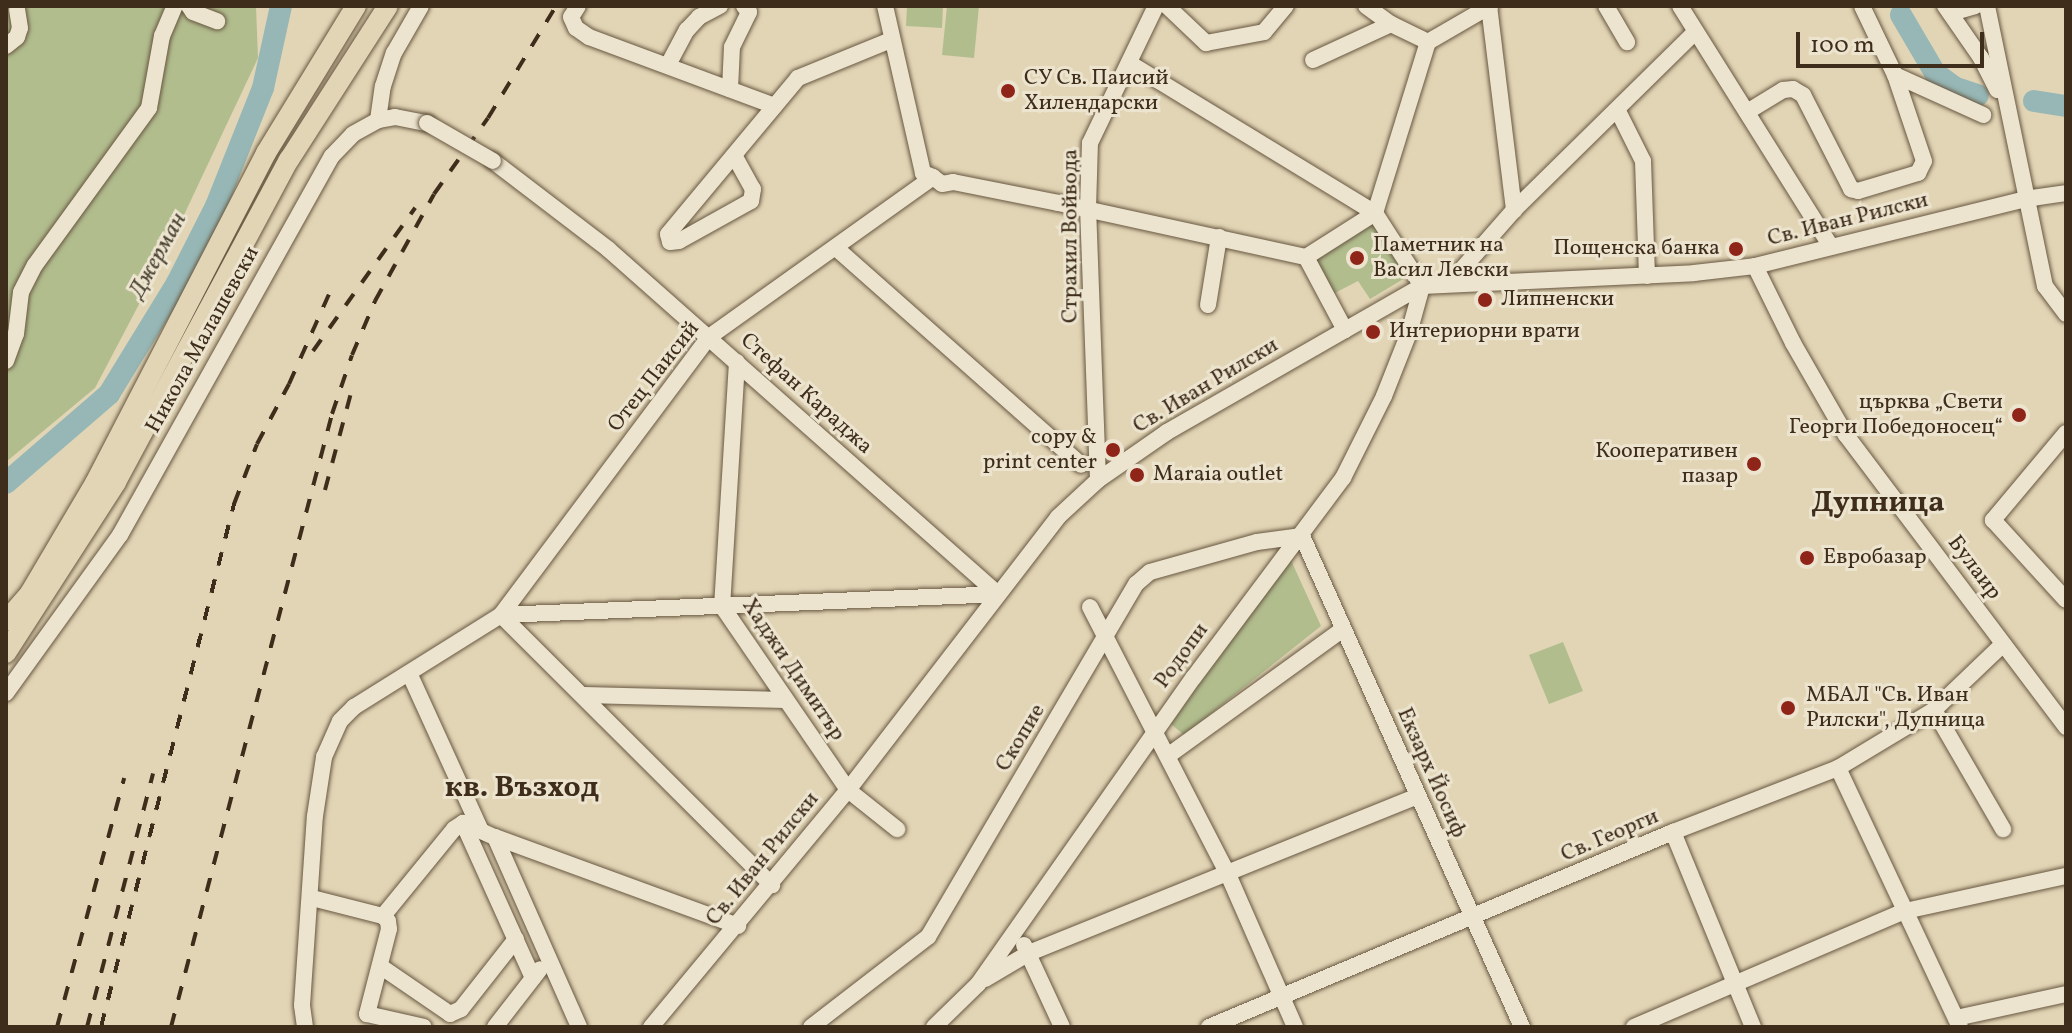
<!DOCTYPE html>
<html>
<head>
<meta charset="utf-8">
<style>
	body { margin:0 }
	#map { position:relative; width:2072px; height:1033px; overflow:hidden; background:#e2d5b5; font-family:Vollkorn,serif }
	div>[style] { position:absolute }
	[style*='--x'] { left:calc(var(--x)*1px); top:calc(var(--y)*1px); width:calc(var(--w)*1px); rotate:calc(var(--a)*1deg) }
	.green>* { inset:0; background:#b2bd8e }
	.river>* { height:22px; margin:-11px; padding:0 11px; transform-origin:11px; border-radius:11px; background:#96b7b5 }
	.roads { filter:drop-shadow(0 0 2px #675741) drop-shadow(0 0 2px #675741) }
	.minor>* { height:16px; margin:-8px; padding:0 8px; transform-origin:8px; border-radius:8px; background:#ece4cf }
	.major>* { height:20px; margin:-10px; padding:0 10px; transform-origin:10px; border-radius:10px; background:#e2d5b5 }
	.rail>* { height:4px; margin-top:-2px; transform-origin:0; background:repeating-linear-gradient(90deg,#3e2d1a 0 14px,transparent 0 28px) }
	.bridges { filter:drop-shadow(0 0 2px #675741) drop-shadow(0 0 2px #675741) }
	.minor-bridge>* { height:16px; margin:-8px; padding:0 8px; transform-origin:8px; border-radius:8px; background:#ece4cf }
	.dots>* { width:22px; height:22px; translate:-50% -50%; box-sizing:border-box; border:4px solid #ece4cf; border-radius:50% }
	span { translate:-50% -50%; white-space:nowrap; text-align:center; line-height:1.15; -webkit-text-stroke:6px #ece4cf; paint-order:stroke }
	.poi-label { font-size:22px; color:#3e2d1a }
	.left { translate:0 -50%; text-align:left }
	.right { translate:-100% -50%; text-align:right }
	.street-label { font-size:22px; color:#3e2d1a }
	.water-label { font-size:24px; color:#504939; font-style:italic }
	.district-label { font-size:30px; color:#3e2d1a; font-weight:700 }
	.frame { position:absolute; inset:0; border:8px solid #3e2d1a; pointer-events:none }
	.scale { position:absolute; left:1796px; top:32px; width:188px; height:36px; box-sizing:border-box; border:4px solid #3e2d1a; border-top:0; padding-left:10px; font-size:24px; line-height:28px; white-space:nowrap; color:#3e2d1a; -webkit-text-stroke:6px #ece4cf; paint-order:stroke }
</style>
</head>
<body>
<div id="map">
	<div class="green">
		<div style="clip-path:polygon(6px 6px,256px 6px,258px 58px,166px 253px,95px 388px,6px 462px)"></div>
		<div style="clip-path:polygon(907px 6px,943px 6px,942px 28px,906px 26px)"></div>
		<div style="clip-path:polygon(947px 6px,979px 6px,974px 58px,942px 55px)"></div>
		<div style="clip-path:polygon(1373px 219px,1410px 275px,1370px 299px,1358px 281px,1331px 295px,1309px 257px)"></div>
		<div style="clip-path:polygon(1289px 556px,1321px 626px,1184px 735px,1171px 724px)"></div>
		<div style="clip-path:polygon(1563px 642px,1583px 691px,1549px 704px,1529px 655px)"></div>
	</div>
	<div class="river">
		<div style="--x:1901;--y:15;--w:67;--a:59.6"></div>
		<div style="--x:1935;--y:73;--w:26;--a:36"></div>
		<div style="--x:1956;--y:88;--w:23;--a:18"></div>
		<div style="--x:2034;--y:101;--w:32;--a:9"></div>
		<div style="--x:6;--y:483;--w:136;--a:-40.8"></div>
		<div style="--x:109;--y:394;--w:130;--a:-58.5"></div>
		<div style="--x:177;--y:283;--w:86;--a:-63.1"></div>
		<div style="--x:216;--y:206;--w:127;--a:-68.3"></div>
		<div style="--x:263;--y:88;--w:84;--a:-77.6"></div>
	</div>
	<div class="roads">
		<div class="minor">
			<div style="--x:189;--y:6;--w:7;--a:56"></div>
			<div style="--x:193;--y:12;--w:26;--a:21"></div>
			<div style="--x:578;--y:6;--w:13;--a:122"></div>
			<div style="--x:571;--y:17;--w:12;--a:66"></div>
			<div style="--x:576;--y:28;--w:16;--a:35"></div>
			<div style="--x:589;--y:37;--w:198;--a:20.4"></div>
			<div style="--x:1167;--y:6;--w:54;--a:43.5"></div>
			<div style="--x:1206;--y:43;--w:59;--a:-10.7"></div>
			<div style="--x:1264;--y:32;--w:34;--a:-50"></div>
			<div style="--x:1366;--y:6;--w:31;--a:36"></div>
			<div style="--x:1391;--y:24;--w:41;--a:25.9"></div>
			<div style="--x:1489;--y:6;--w:206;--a:83"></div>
			<div style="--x:1606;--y:6;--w:42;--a:59.7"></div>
			<div style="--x:1680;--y:6;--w:284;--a:57.9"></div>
			<div style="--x:1945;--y:6;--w:63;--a:55.3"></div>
			<div style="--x:1981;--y:58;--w:36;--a:63"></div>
			<div style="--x:1946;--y:6;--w:13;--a:23"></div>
			<div style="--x:1958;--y:11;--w:18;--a:-16"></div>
			<div style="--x:1987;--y:6;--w:286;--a:78.3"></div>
			<div style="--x:2045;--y:286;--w:35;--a:53"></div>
			<div style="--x:6;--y:46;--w:14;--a:-39"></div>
			<div style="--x:17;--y:37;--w:9;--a:-72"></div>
			<div style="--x:20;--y:28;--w:19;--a:-99"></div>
			<div style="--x:1313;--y:60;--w:86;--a:-24.8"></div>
			<div style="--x:668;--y:65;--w:40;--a:-62"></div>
			<div style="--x:687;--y:30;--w:18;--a:-47"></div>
			<div style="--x:699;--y:17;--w:24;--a:-28"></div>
			<div style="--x:1895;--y:75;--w:97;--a:24.4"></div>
			<div style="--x:730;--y:89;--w:42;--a:-87.3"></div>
			<div style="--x:732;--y:47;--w:39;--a:-64"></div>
			<div style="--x:749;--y:12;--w:8;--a:-130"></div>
			<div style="--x:1618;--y:111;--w:56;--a:63.4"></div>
			<div style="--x:1643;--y:161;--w:115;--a:88"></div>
			<div style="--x:1747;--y:112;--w:42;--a:-31.4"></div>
			<div style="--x:1783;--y:90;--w:10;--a:-6"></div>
			<div style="--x:1793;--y:89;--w:12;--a:31"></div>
			<div style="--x:1803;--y:95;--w:106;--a:62.9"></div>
			<div style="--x:1851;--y:189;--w:7;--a:16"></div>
			<div style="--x:1858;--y:191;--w:63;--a:-16.7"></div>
			<div style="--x:1918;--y:173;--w:13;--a:-63"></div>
			<div style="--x:1924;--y:161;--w:91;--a:-108.6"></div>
			<div style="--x:1895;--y:75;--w:76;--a:-115.6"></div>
			<div style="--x:378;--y:120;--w:17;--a:-10"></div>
			<div style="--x:395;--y:117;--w:33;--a:11"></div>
			<div style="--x:735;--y:157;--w:37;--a:61"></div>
			<div style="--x:753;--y:189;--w:12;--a:99"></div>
			<div style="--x:751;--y:201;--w:82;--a:150.9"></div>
			<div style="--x:679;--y:241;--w:9;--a:174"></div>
			<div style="--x:670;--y:242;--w:8;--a:-104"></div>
			<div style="--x:668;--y:234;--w:203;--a:-50.2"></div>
			<div style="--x:798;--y:78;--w:100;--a:-22.2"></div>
			<div style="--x:493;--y:161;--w:145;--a:37.4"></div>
			<div style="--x:608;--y:249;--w:521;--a:41.5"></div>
			<div style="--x:933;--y:177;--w:11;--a:38"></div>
			<div style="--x:942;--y:184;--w:11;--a:-10"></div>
			<div style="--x:953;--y:182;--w:107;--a:11.3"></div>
			<div style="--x:1058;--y:203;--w:254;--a:12.3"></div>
			<div style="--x:1306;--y:257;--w:83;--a:61.9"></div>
			<div style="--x:1375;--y:213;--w:179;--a:-72.8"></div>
			<div style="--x:1428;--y:42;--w:72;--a:-30.1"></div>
			<div style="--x:836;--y:248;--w:327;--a:41.5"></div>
			<div style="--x:1306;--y:257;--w:82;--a:-32.5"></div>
			<div style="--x:1755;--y:266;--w:86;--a:63.7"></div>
			<div style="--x:1793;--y:343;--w:106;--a:60.1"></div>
			<div style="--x:1846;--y:435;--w:366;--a:53"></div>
			<div style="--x:1449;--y:284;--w:98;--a:-48.7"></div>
			<div style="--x:1514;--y:210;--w:254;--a:-44.5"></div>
			<div style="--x:1208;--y:305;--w:69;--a:-80.8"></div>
			<div style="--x:6;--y:361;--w:29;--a:-70"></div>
			<div style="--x:16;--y:334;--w:42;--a:-83.2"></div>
			<div style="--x:21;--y:292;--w:30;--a:-63"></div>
			<div style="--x:35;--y:265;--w:194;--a:-54"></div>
			<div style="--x:149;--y:108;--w:73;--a:-79.8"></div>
			<div style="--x:162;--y:36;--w:33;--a:-67"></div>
			<div style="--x:737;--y:362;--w:244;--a:93.5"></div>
			<div style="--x:722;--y:606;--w:223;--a:55.6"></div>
			<div style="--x:848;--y:790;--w:63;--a:38.5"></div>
			<div style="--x:2066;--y:433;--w:114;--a:130"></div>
			<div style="--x:1993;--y:520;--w:108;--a:47.6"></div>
			<div style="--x:1098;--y:480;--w:271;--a:-92.1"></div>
			<div style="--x:1088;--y:209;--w:66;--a:-88.3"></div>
			<div style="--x:1090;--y:143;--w:152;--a:-64.3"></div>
			<div style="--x:1090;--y:607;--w:298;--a:62.7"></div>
			<div style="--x:1227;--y:872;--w:169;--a:66.3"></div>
			<div style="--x:501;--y:615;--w:497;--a:-2.4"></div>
			<div style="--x:501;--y:615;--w:383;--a:44.9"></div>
			<div style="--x:410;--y:675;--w:171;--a:65.5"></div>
			<div style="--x:6;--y:693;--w:195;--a:-54.2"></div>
			<div style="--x:120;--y:535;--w:434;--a:-60.8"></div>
			<div style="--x:332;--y:156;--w:30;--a:-46"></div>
			<div style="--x:353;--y:134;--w:29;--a:-29"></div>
			<div style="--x:378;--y:120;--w:34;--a:-82"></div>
			<div style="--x:383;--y:86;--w:35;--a:-72"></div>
			<div style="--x:394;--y:53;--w:54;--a:-60.1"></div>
			<div style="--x:584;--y:695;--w:201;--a:1.4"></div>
			<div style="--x:1934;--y:710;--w:138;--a:59.9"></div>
			<div style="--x:1169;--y:755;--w:215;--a:-35.9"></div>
			<div style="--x:1838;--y:768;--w:286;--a:64.8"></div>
			<div style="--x:463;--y:823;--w:35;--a:24"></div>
			<div style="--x:495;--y:837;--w:208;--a:66.1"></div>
			<div style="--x:463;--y:823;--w:170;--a:65.7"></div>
			<div style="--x:1673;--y:832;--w:211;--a:67.7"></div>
			<div style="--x:495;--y:837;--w:259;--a:20.1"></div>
			<div style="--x:312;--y:898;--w:73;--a:14.2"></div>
			<div style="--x:383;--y:916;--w:7;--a:45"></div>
			<div style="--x:388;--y:921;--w:8;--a:83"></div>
			<div style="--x:389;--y:929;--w:88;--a:104.5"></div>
			<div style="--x:367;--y:1014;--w:58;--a:12.8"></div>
			<div style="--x:383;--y:916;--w:112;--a:-50.8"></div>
			<div style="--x:454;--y:829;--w:11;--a:-34"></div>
			<div style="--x:1024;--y:945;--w:90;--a:65.1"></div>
			<div style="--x:380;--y:966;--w:85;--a:34.4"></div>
			<div style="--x:450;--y:1014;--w:12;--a:-24"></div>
			<div style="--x:461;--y:1009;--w:89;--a:-51.8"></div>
			<div style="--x:985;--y:979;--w:51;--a:-30.6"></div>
			<div style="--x:1029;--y:953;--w:419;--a:-22"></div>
			<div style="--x:1956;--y:1018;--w:113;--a:-12.3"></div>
			<div style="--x:305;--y:1027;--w:22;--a:-98"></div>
			<div style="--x:302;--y:1005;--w:189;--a:-86.1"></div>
			<div style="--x:315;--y:816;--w:60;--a:-81.3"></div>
			<div style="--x:324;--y:757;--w:39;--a:-66"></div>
			<div style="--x:340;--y:721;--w:20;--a:-45"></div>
			<div style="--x:354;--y:707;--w:173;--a:-32"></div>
			<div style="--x:501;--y:615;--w:347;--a:-53.2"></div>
			<div style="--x:709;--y:337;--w:275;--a:-35.5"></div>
			<div style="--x:933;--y:177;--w:11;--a:-158"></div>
			<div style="--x:923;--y:173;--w:171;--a:-102.8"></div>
			<div style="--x:495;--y:1027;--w:73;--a:-52.2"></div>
			<div style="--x:651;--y:1027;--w:308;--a:-50.3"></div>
			<div style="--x:848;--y:790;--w:344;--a:-52.4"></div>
			<div style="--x:1058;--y:517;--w:54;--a:-42.8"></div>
			<div style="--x:1098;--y:480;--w:84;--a:-34.8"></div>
			<div style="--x:1167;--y:432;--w:294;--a:-29.8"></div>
			<div style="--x:1422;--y:286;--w:272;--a:-2.7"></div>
			<div style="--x:1694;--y:273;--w:61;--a:-6.5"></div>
			<div style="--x:1755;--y:266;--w:278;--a:-13.9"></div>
			<div style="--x:2025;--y:199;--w:41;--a:-8.3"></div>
			<div style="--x:811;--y:1027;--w:148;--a:-37.6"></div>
			<div style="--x:928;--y:937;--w:410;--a:-59.5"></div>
			<div style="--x:1136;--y:584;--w:18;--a:-41"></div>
			<div style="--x:1150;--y:572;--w:111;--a:-15.7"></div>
			<div style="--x:1257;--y:542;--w:45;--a:-7.6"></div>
			<div style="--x:1302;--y:536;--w:538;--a:65.86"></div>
			<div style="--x:934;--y:1027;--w:62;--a:-44.3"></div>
			<div style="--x:978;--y:984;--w:375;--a:-54.9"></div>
			<div style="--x:1194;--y:677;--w:249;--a:-53.2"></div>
			<div style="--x:1343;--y:478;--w:92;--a:-63.4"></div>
			<div style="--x:1384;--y:396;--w:68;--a:-68.4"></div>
			<div style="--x:1409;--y:333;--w:49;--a:-74.5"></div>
			<div style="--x:1422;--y:286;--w:87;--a:-122.8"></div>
			<div style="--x:1375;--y:213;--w:288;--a:-148.6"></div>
			<div style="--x:1209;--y:1027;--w:503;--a:-22.8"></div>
			<div style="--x:1673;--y:832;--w:177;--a:-21.2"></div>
			<div style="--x:1838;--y:768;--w:112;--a:-31.1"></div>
			<div style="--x:1934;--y:710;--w:95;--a:-43.7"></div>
			<div style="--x:1634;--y:1027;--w:295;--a:-23.2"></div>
			<div style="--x:1905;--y:911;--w:165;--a:-12.3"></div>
		</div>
		<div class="major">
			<div style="--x:6;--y:621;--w:37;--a:-49"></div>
			<div style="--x:30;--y:593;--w:128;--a:-59.4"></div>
			<div style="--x:95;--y:483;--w:372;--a:-62.6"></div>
			<div style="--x:266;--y:153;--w:172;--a:-58.5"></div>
			<div style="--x:6;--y:653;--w:203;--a:-57.2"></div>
			<div style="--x:116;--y:482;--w:366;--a:-61.8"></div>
			<div style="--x:289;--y:160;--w:183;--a:-57.3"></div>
		</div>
	</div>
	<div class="rail">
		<div style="--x:313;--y:351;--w:176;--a:-54.5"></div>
		<div style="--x:325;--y:490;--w:112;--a:-75"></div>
		<div style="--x:57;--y:1027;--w:258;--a:-74.9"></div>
		<div style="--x:87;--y:1027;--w:262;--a:-75.4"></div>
		<div style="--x:101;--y:1027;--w:540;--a:-75.73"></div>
		<div style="--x:234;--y:504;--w:64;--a:-69"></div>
		<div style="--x:257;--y:444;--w:68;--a:-61.9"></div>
		<div style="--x:289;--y:384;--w:98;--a:-66"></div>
		<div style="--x:171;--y:1027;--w:634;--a:-75.28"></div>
		<div style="--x:332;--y:414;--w:62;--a:-71.3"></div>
		<div style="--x:352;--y:355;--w:59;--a:-66.9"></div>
		<div style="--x:375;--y:301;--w:122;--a:-61.1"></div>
		<div style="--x:434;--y:194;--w:93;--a:-54.6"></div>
		<div style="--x:488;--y:118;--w:131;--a:-58.7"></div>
	</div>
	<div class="bridges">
		<div class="minor-bridge">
			<div style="--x:427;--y:123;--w:76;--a:29.9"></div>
		</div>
	</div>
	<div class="dots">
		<div style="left:1008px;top:91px;background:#8f2418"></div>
		<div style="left:1736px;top:249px;background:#8f2418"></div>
		<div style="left:1357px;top:258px;background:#8f2418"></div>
		<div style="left:1485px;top:300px;background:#8f2418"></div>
		<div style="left:1373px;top:332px;background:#8f2418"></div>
		<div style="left:2019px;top:415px;background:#8f2418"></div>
		<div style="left:1113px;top:450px;background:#8f2418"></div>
		<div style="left:1754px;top:464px;background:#8f2418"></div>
		<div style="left:1137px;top:475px;background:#8f2418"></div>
		<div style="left:1807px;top:558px;background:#8f2418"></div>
		<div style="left:1788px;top:708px;background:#8f2418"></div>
	</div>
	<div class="poi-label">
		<span class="left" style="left:1024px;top:91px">СУ Св. Паисий<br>Хилендарски</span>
		<span class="left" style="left:1373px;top:258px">Паметник на<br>Васил Левски</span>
		<span class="right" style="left:1720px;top:249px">Пощенска банка</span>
		<span class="left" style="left:1501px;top:300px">Липненски</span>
		<span class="left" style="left:1389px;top:332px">Интериорни врати</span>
		<span class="right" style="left:2003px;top:415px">църква „Свети<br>Георги Победоносец“</span>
		<span class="right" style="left:1097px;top:450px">copy &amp;<br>print center</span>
		<span class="right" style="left:1738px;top:464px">Кооперативен<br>пазар</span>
		<span class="left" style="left:1153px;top:475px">Maraia outlet</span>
		<span class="left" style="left:1823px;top:558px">Евробазар</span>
		<span class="left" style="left:1806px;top:708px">МБАЛ "Св. Иван<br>Рилски", Дупница</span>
	</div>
	<div class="street-label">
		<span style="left:1848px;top:220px;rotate:-14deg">Св. Иван Рилски</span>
		<span style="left:1071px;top:236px;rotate:-90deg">Страхил Войвода</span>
		<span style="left:203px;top:340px;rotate:-61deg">Никола Малашевски</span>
		<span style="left:654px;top:377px;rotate:-52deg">Отец Паисий</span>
		<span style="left:1206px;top:386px;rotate:-31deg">Св. Иван Рилски</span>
		<span style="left:806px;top:394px;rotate:42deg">Стефан Караджа</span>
		<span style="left:1974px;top:568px;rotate:53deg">Булаир</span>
		<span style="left:1182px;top:656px;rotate:-54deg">Родопи</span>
		<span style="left:793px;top:670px;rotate:56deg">Хаджи Димитър</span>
		<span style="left:1021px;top:738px;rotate:-59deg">Скопие</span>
		<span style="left:1431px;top:773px;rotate:66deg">Екзарх Йосиф</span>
		<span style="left:1610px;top:836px;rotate:-23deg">Св. Георги</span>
		<span style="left:763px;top:859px;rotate:-51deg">Св. Иван Рилски</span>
	</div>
	<div class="water-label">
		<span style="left:159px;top:256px;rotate:-61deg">Джерман</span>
	</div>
	<div class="district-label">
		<span style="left:1878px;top:503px">Дупница</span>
		<span style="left:522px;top:788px">кв. Възход</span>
	</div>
	<div class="frame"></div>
	<div class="scale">100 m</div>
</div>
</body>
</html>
